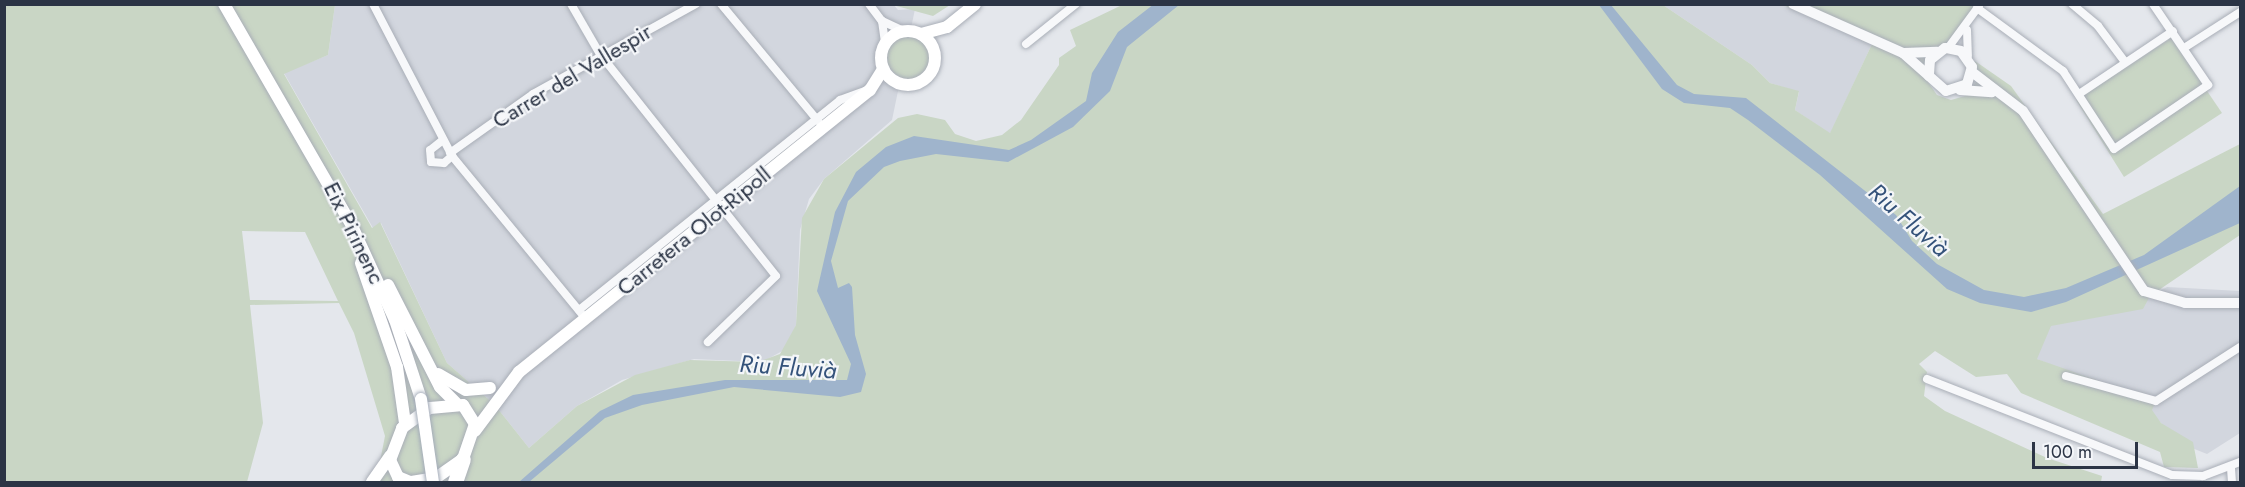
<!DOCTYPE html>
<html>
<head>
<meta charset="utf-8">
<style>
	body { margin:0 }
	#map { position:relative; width:2245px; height:487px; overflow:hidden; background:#e4e7ec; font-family:Jost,sans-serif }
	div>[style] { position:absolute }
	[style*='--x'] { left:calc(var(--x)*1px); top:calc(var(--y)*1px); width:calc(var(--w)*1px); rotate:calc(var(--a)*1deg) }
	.built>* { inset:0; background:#d2d6de }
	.green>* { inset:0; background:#c9d6c5 }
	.round { border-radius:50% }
	.water>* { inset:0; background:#9fb4cc }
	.roads { filter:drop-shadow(0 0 2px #a9aeb7) drop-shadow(0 0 2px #a9aeb7) }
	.minor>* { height:8px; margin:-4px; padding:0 4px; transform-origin:4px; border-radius:4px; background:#f7f8fa }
	.tertiary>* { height:10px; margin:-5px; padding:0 5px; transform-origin:5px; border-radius:5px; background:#f7f8fa }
	.primary>* { height:12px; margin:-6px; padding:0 6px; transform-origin:6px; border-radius:6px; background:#fff }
	.primary>.ring { margin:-6px; padding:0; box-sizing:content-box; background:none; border:12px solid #fff; border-radius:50% }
	.motorway>* { height:15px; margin:-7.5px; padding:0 7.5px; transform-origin:7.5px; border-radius:7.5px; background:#fff }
	.bridges { filter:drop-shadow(0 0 2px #a3abb8) drop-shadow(0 0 2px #a3abb8) }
	.primary-bridge>* { height:12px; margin:-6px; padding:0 6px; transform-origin:6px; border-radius:6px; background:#fff }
	span { translate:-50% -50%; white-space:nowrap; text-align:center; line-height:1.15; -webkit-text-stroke:4.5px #f4f6f9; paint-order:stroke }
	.street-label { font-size:22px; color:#2b3445 }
	.water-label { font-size:24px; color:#34527a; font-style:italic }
	.frame { position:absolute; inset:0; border:6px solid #2b3445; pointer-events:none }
	.scale { position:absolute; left:2032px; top:442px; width:106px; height:27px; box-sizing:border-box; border:3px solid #2b3445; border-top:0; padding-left:8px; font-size:18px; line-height:21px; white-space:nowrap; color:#2b3445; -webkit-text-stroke:4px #f4f6f9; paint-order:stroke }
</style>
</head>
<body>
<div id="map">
	<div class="built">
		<div style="clip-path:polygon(893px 4px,898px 10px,915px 9px,892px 120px,824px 179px,809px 199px,800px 230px,796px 325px,786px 349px,762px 362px,694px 359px,622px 380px,577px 406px,529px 448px,494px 404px,447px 363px,381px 223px,373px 228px,284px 73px,328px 55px,335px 5px)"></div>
		<div style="clip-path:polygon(1663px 5px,1783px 5px,1872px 44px,1830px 134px,1795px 110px,1799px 92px,1770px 83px,1752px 65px)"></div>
		<div style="clip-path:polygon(2167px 287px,2240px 291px,2240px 433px,2207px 454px,2182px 444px,2139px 401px,2032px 357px,2047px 326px,2137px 303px)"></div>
	</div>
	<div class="green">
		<div style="clip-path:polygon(evenodd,4px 5px,335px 5px,328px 55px,284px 74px,372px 228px,380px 222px,447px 363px,494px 404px,529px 448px,577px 406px,635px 375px,690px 360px,758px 362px,780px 354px,796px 325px,802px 218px,824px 179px,898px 118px,917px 114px,945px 120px,955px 134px,976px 141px,1002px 135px,1021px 120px,1059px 65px,1059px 58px,1076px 46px,1070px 30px,1122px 5px,1663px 5px,1752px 65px,1770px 83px,1799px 91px,1795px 110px,1830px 133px,1872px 44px,1783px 5px,1974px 5px,1954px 47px,1934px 54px,1928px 82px,1937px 95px,1951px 100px,1965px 96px,1977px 81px,1975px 61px,2011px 86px,2103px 214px,2240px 144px,2240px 235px,2150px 296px,2143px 309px,2051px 326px,2037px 359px,2156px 401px,2152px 410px,2161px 423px,2193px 442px,2198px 468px,2164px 467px,2160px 452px,2021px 393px,2007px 374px,1976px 377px,1935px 351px,1919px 364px,1927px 372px,1924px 396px,1945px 411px,2047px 458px,2102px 476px,2101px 482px,376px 482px,385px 436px,354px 333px,339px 303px,250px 305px,263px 423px,247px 482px,5px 482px,4px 5px,242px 231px,305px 232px,338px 301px,250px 300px,242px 231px)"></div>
		<div style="clip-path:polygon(893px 5px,950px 5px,933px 16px)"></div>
		<div class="round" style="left:887px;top:35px;width:44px;height:44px"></div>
		<div style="clip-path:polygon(2171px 38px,2222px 113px,2124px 177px,2076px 100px)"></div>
	</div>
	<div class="water">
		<div style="clip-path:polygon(1154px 4px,1179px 5px,1127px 47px,1110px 91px,1073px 127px,1008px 162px,936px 154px,900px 161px,884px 167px,848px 201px,831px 261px,838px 288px,849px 283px,852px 287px,855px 335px,866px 374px,861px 392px,840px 397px,734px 387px,642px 405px,605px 418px,529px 482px,519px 482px,600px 411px,633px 395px,725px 380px,847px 380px,851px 364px,817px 291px,835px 212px,856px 172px,886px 147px,914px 136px,1009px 150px,1031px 140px,1086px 101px,1092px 73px,1118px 32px)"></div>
		<div style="clip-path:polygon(1599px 5px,1611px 5px,1677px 85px,1694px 94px,1746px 98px,1896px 215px,1912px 241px,1937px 264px,1984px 290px,2024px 297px,2066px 288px,2144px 255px,2240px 186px,2240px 223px,2066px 302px,2031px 312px,1980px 303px,1947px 289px,1820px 175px,1748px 120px,1730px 108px,1684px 103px,1662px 89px)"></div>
	</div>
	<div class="roads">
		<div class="minor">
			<div style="--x:373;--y:4;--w:171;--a:62.5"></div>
			<div style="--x:452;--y:156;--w:210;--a:50.6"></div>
			<div style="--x:571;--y:4;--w:58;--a:59.9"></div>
			<div style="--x:600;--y:54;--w:283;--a:51.6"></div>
			<div style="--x:776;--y:276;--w:95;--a:135.9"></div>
			<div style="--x:721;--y:4;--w:152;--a:50.3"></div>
			<div style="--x:869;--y:4;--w:21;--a:53"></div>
			<div style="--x:882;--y:21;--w:22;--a:82"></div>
			<div style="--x:2072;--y:4;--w:34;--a:40"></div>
			<div style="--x:2098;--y:26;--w:45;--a:53.1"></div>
			<div style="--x:1977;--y:8;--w:107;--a:36.2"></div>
			<div style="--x:2063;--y:71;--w:93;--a:56.8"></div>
			<div style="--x:2114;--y:149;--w:114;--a:-34.2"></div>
			<div style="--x:2208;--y:85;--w:98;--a:-124.2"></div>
			<div style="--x:882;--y:21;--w:23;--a:25"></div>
			<div style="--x:1967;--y:30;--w:26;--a:88"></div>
			<div style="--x:1026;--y:44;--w:64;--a:-38.7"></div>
			<div style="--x:1948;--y:48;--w:52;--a:-53.6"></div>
			<div style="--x:2184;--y:48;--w:67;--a:-32.7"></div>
			<div style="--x:2079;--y:94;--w:113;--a:-33.8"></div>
			<div style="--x:443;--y:140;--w:16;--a:142"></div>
			<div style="--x:430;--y:150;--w:12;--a:85"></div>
			<div style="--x:431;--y:162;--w:13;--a:4"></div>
			<div style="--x:444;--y:163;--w:11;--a:-41"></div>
			<div style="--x:450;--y:153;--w:102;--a:-35.4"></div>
			<div style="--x:533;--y:94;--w:186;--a:-28.9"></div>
			<div style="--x:579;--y:310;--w:335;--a:-38.8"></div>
			<div style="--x:840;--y:100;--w:27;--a:-20"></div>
			<div style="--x:2066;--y:376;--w:93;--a:15.5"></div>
			<div style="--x:2156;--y:401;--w:100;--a:-32.7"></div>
			<div style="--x:1927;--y:379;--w:263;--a:21.4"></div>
			<div style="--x:2172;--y:475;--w:31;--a:2"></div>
			<div style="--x:2203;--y:476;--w:40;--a:-21"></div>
			<div style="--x:2231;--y:468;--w:14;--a:86"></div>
		</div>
		<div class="tertiary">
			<div style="--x:1793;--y:4;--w:120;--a:24"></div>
			<div style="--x:1903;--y:53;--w:57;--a:41.5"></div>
			<div style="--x:1946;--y:91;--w:22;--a:-18"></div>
			<div style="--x:1967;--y:84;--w:18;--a:-74"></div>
			<div style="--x:1972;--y:67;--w:19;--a:-125"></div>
			<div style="--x:1961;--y:51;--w:16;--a:-169"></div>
			<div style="--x:1945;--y:48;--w:19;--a:141"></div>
			<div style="--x:1930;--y:60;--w:16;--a:94"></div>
			<div style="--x:1904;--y:53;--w:33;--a:-2"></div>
			<div style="--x:1972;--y:72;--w:64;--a:37.4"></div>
			<div style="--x:2023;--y:111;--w:217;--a:56.1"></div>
			<div style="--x:2144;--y:291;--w:43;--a:16.3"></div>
			<div style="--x:2185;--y:303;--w:55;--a:0"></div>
			<div style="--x:1960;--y:90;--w:32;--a:4"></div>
		</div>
		<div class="primary">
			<div style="--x:224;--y:4;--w:256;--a:60"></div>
			<div style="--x:352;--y:226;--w:103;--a:65.4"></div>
			<div style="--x:395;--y:320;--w:83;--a:71.8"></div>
			<div class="ring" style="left:881px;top:31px;width:42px;height:42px"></div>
			<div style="--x:921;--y:34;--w:27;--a:-15"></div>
			<div style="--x:947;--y:27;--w:36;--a:-39"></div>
			<div style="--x:361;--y:263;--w:110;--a:70.9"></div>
			<div style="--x:397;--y:367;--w:57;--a:81.9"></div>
			<div style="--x:388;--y:285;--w:114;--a:63"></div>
			<div style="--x:440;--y:387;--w:23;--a:45"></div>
			<div style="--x:438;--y:374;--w:32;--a:30"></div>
			<div style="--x:466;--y:390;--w:24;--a:-5"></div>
			<div style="--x:475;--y:431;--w:74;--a:-53.3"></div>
			<div style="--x:519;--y:372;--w:450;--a:-38.8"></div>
			<div style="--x:870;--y:90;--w:25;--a:-58"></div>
			<div style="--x:372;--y:482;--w:32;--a:-55"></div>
			<div style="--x:410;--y:482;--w:13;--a:-157"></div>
			<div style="--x:398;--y:477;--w:19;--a:-115"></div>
			<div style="--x:390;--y:460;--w:34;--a:-69"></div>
			<div style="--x:402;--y:428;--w:34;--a:-36"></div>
			<div style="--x:430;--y:408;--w:33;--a:-5"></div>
			<div style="--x:463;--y:405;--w:22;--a:58"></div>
			<div style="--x:475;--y:424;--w:37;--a:109"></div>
			<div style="--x:463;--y:459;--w:33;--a:145"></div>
			<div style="--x:436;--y:478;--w:25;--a:171"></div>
		</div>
		<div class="motorway">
			<div style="--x:455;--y:482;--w:24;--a:-71"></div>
		</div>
	</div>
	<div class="bridges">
		<div class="primary-bridge">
			<div style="--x:421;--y:399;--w:84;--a:81.8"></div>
		</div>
	</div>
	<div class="street-label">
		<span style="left:572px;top:76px;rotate:-31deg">Carrer del Vallespir</span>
		<span style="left:694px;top:231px;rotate:-39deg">Carretera Olot-Ripoll</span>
		<span style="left:354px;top:233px;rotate:64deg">Eix Pirinenc</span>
	</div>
	<div class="water-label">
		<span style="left:1909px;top:220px;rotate:41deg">Riu Fluvià</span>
		<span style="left:788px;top:367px;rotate:4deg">Riu Fluvià</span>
	</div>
	<div class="frame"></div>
	<div class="scale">100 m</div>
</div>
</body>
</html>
